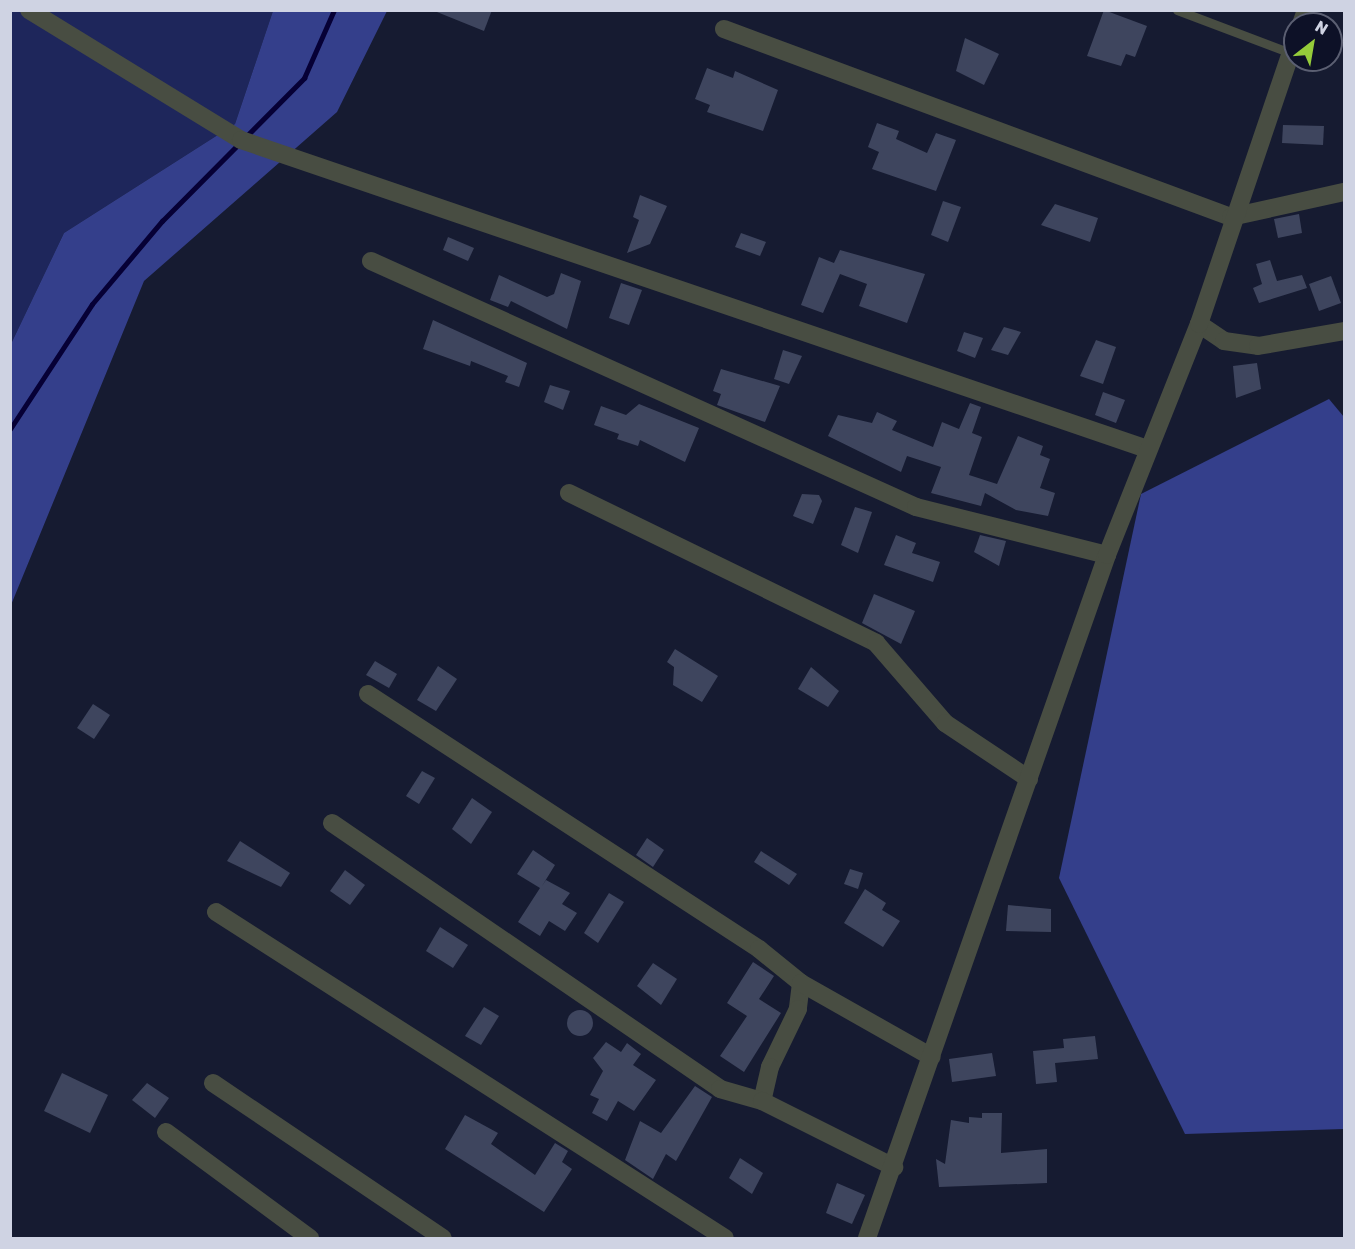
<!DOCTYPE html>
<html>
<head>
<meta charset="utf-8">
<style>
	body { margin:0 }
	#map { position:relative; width:1355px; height:1249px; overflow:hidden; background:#161b31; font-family:Rubik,sans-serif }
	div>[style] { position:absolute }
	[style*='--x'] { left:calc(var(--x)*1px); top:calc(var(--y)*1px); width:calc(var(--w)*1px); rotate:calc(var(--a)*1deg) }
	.green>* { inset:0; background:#1e265b }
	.forest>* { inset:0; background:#343f8b }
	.stream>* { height:5px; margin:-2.5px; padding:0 2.5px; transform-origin:2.5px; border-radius:2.5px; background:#060035 }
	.building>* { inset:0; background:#3e455e }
	.round { border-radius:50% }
	.service>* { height:9px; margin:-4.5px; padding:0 4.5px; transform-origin:4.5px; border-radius:4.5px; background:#484d42 }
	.minor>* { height:18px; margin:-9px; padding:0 9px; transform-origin:9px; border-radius:9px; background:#484d42 }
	span { translate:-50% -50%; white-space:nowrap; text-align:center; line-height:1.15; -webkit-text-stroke:4.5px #0d1127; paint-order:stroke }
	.frame { position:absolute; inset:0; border:12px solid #cfd3e3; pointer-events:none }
	.north { position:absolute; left:1283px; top:12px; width:60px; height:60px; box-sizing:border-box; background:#0d1127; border:2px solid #5b5f72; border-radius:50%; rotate:31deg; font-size:16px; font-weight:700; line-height:24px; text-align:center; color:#cfd3e3 }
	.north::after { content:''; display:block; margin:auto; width:21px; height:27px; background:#95cc3a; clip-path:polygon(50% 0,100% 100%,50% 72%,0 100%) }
</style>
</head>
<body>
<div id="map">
	<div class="green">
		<div style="clip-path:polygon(11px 11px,273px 11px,235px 124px,64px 233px,11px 344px)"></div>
	</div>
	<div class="forest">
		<div style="clip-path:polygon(273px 11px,387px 11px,337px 112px,144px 281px,11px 605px,11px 344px,64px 233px,235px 124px)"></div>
		<div style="clip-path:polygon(1329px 399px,1344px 417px,1344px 1129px,1185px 1134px,1059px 878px,1141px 494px)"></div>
	</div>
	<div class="stream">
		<div style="--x:10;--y:429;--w:149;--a:-56.7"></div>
		<div style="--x:92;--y:304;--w:109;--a:-49.9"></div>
		<div style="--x:162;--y:221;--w:202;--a:-45.2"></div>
		<div style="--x:304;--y:78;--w:74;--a:-66.2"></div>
	</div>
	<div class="building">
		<div style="clip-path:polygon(432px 10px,492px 10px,484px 31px)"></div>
		<div style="clip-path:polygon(1104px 10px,1147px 26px,1135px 57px,1126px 54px,1121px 66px,1087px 56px)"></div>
		<div style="clip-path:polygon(965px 38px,999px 54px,984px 85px,956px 71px)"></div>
		<div style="clip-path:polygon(707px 68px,733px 78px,735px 71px,778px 90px,763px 131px,707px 112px,710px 105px,695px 99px)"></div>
		<div style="clip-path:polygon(877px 123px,899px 131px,896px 139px,927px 153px,936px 133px,956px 140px,936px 191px,872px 169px,879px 152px,868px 147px)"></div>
		<div style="clip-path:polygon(1283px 125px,1324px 126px,1323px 145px,1282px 143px)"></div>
		<div style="clip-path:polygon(640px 195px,667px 206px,650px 244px,627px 253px,639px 220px,633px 217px)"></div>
		<div style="clip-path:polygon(943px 201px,961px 207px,948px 242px,931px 235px)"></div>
		<div style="clip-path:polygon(1055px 204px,1098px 218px,1090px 242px,1041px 225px)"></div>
		<div style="clip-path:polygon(1299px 214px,1302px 233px,1278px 238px,1274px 219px)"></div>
		<div style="clip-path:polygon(741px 233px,766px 242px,760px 256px,735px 247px)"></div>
		<div style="clip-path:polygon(448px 237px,474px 248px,468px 261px,443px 250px)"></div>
		<div style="clip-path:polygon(840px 250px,925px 274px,907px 323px,859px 306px,867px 284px,840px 274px,823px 313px,801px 305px,819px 257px,834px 263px)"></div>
		<div style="clip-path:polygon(1270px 260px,1277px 281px,1302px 275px,1307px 288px,1259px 303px,1253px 288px,1262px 284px,1256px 264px)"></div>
		<div style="clip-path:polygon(561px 273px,581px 281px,567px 329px,511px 301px,508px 307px,490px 300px,499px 275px,547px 297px,554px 294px)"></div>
		<div style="clip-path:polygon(1331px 276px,1341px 303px,1319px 311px,1309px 284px)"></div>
		<div style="clip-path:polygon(621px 283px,642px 290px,629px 325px,609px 318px)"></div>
		<div style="clip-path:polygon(433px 320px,527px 363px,519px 387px,505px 382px,508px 376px,471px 361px,470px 366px,423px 349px)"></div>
		<div style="clip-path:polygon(1004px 327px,1021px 332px,1008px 355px,991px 350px)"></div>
		<div style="clip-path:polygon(964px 332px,983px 338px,975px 358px,957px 351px)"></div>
		<div style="clip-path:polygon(1096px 340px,1116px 347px,1103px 384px,1080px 376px)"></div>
		<div style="clip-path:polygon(783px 350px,802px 356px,789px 384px,774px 379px)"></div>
		<div style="clip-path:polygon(1257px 363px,1261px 389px,1236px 398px,1233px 366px)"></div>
		<div style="clip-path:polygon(721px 369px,780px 386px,765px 422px,717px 405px,721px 394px,713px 391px)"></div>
		<div style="clip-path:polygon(550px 385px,570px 391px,563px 410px,544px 402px)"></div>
		<div style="clip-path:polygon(1103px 392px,1125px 400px,1116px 423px,1095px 415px)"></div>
		<div style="clip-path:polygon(970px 403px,981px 407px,972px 433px,982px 437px,969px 475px,997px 484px,1018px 436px,1043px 446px,1040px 455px,1050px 459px,1040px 488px,1055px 493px,1048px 516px,1016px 510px,985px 493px,981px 506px,931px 493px,941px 467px,907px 456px,901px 472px,828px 436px,838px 415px,872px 423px,877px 412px,897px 421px,892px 430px,933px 447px,942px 422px,959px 429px)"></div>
		<div style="clip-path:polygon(639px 404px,699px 428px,685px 462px,640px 440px,638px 446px,617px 439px,619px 434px,594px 425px,601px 406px,626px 415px)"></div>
		<div style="clip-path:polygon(802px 494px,819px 495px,822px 501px,813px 524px,793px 516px)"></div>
		<div style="clip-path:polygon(855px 507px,872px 512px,858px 553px,841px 545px)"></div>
		<div style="clip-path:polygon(896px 535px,916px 543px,912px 553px,940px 562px,933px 582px,884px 565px)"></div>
		<div style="clip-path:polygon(980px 535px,1006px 541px,999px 566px,974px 552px)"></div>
		<div style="clip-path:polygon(874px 594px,915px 611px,901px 644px,862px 623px)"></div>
		<div style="clip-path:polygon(675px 649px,718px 676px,702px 702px,673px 685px,674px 667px,667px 662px)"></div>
		<div style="clip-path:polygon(375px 661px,397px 674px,389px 688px,366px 675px)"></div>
		<div style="clip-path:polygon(438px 666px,457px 679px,436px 711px,417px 700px)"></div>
		<div style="clip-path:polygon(811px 667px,839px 691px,828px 707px,798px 689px)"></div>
		<div style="clip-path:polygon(93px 704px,110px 715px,94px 739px,77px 728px)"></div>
		<div style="clip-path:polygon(422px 771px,435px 778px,419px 804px,406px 796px)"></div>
		<div style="clip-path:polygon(472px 798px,492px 812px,471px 844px,452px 829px)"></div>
		<div style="clip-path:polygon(647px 838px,664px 850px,653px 867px,636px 855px)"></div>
		<div style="clip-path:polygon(240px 841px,290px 873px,281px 887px,227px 861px)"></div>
		<div style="clip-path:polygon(533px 850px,555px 865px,542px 886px,546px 880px,570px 893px,562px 904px,577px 913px,565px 931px,549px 921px,540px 936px,518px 922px,540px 888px,517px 874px)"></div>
		<div style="clip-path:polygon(761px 851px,797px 874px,789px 885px,754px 862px)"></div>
		<div style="clip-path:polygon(850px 869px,863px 873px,858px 889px,844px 884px)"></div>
		<div style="clip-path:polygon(345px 870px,365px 885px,350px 905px,330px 891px)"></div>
		<div style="clip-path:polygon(865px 889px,886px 903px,882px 910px,900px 921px,883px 947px,844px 923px)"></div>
		<div style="clip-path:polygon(609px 893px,624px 902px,598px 943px,584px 933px)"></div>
		<div style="clip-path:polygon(1008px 905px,1051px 909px,1051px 932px,1006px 931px)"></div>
		<div style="clip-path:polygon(440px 927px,468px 945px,453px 968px,426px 951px)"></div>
		<div style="clip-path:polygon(753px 962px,774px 976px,759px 999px,781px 1013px,744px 1072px,720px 1056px,747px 1016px,727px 1003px)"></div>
		<div style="clip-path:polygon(653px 963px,677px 979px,661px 1005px,637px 986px)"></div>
		<div style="clip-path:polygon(484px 1007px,499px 1016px,481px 1045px,465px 1036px)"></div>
		<div class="round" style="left:567px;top:1010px;width:26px;height:26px"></div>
		<div style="clip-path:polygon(1095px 1036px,1098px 1059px,1055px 1063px,1057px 1082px,1036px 1084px,1033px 1051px,1064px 1048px,1063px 1039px)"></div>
		<div style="clip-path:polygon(606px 1042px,621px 1052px,627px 1043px,641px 1054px,633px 1065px,656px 1080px,634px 1111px,618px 1101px,607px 1121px,592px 1113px,599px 1099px,590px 1095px,603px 1071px,593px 1058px)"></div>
		<div style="clip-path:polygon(992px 1053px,996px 1076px,952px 1082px,949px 1059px)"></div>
		<div style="clip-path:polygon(62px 1073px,108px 1095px,90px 1133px,44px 1111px)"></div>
		<div style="clip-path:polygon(147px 1083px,169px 1098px,155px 1118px,132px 1100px)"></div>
		<div style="clip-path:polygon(695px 1086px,712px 1097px,676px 1161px,666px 1154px,653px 1179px,625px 1160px,640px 1121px,661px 1133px)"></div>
		<div style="clip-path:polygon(982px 1113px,1002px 1113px,1001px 1153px,1047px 1149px,1047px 1183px,939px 1187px,936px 1159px,945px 1164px,951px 1120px,969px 1123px,969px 1117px,982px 1118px)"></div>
		<div style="clip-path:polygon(465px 1115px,498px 1133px,491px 1144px,535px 1175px,555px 1143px,568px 1151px,562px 1162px,572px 1169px,544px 1212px,445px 1149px)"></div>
		<div style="clip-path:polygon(740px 1158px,763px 1173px,752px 1194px,729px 1178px)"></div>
		<div style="clip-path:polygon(837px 1183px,865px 1195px,852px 1224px,826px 1213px)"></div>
	</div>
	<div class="service">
		<div style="--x:1177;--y:10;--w:122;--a:20.7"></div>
	</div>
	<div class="minor">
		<div style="--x:29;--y:10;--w:249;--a:31.5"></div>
		<div style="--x:241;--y:140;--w:957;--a:18.83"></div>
		<div style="--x:1301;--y:24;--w:15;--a:-70"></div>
		<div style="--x:724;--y:29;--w:541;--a:20.35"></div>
		<div style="--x:1231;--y:217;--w:116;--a:-12.5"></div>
		<div style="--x:371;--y:261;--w:598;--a:24.29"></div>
		<div style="--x:916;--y:507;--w:197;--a:14.1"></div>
		<div style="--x:1199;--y:324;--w:30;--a:34"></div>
		<div style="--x:1224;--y:341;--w:34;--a:8"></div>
		<div style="--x:1258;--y:346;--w:87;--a:-9.9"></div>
		<div style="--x:569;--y:493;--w:342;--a:26"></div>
		<div style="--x:876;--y:643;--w:106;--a:49.2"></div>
		<div style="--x:945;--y:723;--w:101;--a:33.7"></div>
		<div style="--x:368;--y:694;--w:467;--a:33.1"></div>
		<div style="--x:759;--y:949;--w:54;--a:39"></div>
		<div style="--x:801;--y:983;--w:26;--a:97"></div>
		<div style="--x:798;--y:1009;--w:64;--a:115.8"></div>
		<div style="--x:770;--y:1067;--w:35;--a:103"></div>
		<div style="--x:332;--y:823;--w:470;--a:34.4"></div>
		<div style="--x:720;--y:1089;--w:44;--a:15.9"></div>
		<div style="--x:762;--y:1101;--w:148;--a:26.6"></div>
		<div style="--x:216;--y:912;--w:604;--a:32.64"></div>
		<div style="--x:801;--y:983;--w:150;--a:29.5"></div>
		<div style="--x:213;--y:1083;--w:277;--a:34"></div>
		<div style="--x:166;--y:1132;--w:179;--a:36.4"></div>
		<div style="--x:867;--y:1238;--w:724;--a:-70.64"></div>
		<div style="--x:1107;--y:555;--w:249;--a:-68.3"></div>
		<div style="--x:1199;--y:324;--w:299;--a:-71.3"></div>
	</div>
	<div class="frame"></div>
	<div class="north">N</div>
</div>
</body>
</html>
